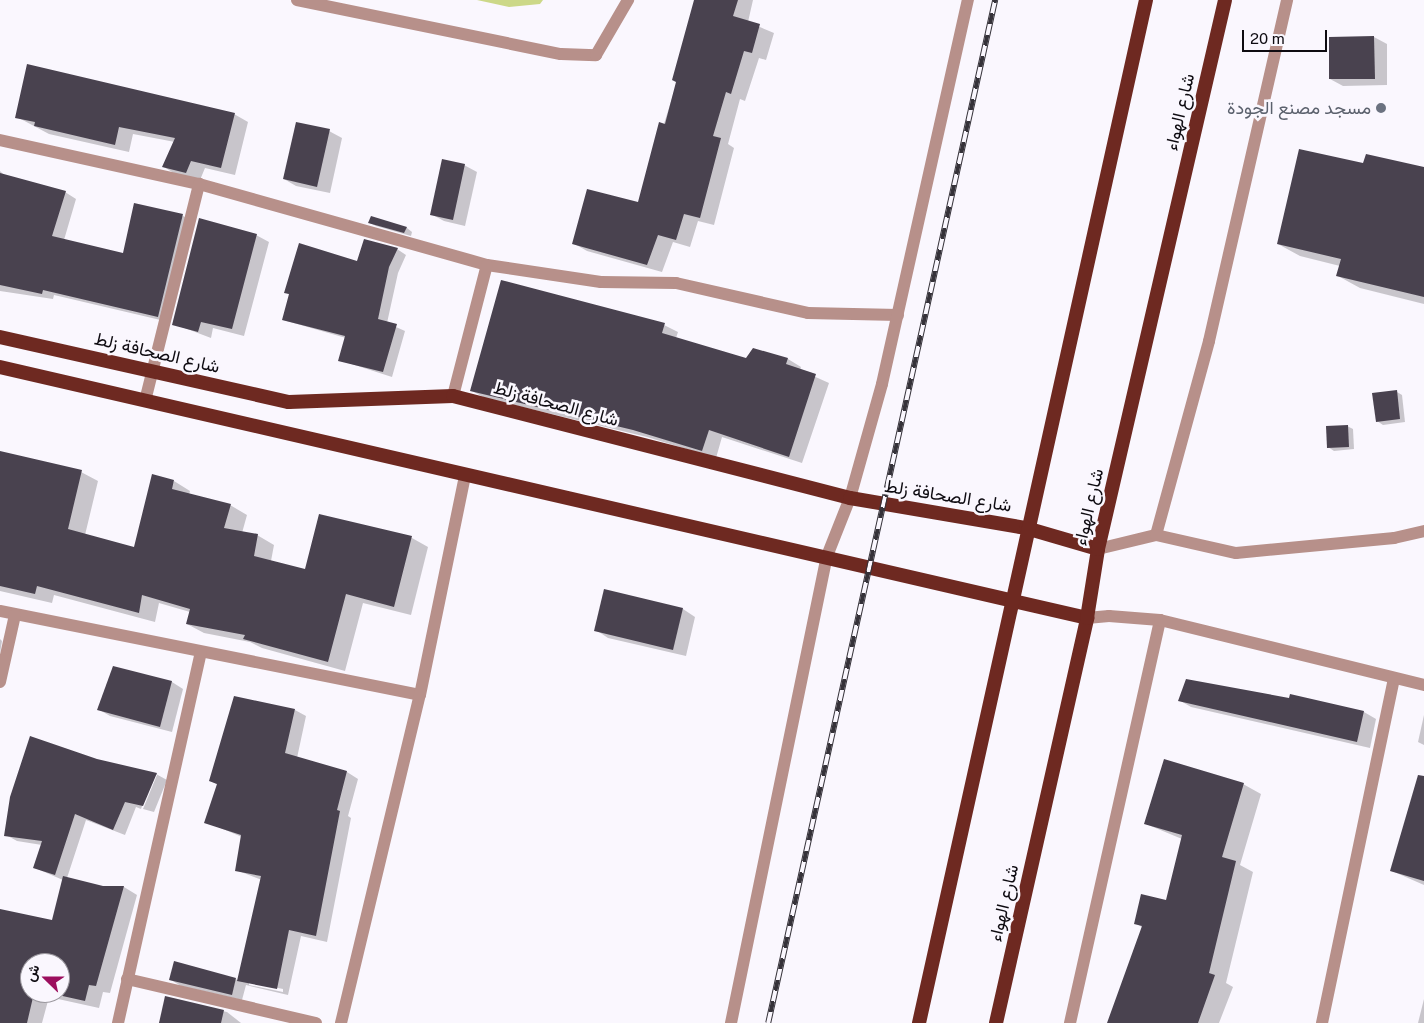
<!DOCTYPE html>
<html>
<head>
<meta charset="utf-8">
<style>
	body { margin:0 }
	#map { position:relative; width:1424px; height:1023px; overflow:hidden; background:#faf7fe; font-family:"Public Sans",Vazirmatn,sans-serif }
	div>[style] { position:absolute }
	[style*='--x'] { left:calc(var(--x)*1px); top:calc(var(--y)*1px); width:calc(var(--w)*1px); rotate:calc(var(--a)*1deg) }
	.green>* { inset:0; background:#ccd888 }
	.shadow>* { inset:0; background:#0003 }
	.building>* { inset:0; background:#49424f }
	.minor>* { height:12px; margin:-6px; padding:0 6px; transform-origin:6px; border-radius:6px; background:#b7908a }
	.tertiary>* { height:12px; margin:-6px; padding:0 6px; transform-origin:6px; border-radius:6px; background:#b7908a }
	.trunk>* { height:14px; margin:-7px; padding:0 7px; transform-origin:7px; border-radius:7px; background:#6e2921 }
	.rail>* { height:5.5px; margin-top:-2.75px; transform-origin:0; background:repeating-linear-gradient(90deg,#faf7fe 0 11px,#353239 0 22px); box-sizing:border-box; border-block:1px solid #353239 }
	.dots>* { width:14px; height:14px; translate:-50% -50%; box-sizing:border-box; border:2px solid #faf7fe; border-radius:50% }
	span { translate:-50% -50%; white-space:nowrap; text-align:center; line-height:1.15; -webkit-text-stroke:5px #faf7fe; paint-order:stroke }
	.worship-label { font-size:18px; color:#5b616d }
	.right { translate:-100% -50%; text-align:right }
	.street-label { font-size:18px; color:#0e0b11 }
	.north { position:absolute; left:20px; top:953px; width:50px; height:50px; box-sizing:border-box; background:#faf7fe; border:1px solid #9c999f; border-radius:50%; rotate:292deg; font-size:14px; font-weight:700; line-height:20px; text-align:center; color:#0e0b11 }
	.north::after { content:''; display:block; margin:auto; width:18px; height:22px; background:#9c0f5e; clip-path:polygon(50% 0,100% 100%,50% 72%,0 100%) }
	.scale { position:absolute; left:1242px; top:30px; width:85px; height:22px; box-sizing:border-box; border:2px solid #0e0b11; border-top:0; padding-left:6px; font-size:15px; line-height:18px; white-space:nowrap; color:#0e0b11; -webkit-text-stroke:4px #faf7fe; paint-order:stroke }
</style>
</head>
<body>
<div id="map">
	<div class="green">
		<div style="clip-path:polygon(477px 0,543px 0,540px 4px,509px 7px)"></div>
	</div>
	<div class="shadow">
		<div style="clip-path:polygon(695px 0,753px 0,748px 22px,774px 33px,766px 60px,759px 58px,745px 101px,740px 99px,728px 144px,734px 148px,714px 225px,698px 221px,690px 247px,673px 242px,662px 272px,587px 251px,573px 243px,639px 204px,677px 82px)"></div>
		<div style="clip-path:polygon(1374px 37px,1387px 44px,1387px 85px,1343px 86px,1330px 79px,1330px 38px)"></div>
		<div style="clip-path:polygon(234px 114px,248px 122px,235px 175px,205px 168px,200px 180px,177px 175px,164px 167px,175px 142px,133px 134px,129px 152px,49px 134px,17px 117px)"></div>
		<div style="clip-path:polygon(329px 131px,342px 138px,330px 193px,296px 186px,284px 179px)"></div>
		<div style="clip-path:polygon(464px 165px,477px 172px,465px 226px,444px 221px,431px 214px)"></div>
		<div style="clip-path:polygon(1364px 165px,1424px 169px,1424px 304px,1360px 288px,1338px 276px,1340px 266px,1300px 256px,1278px 244px)"></div>
		<div style="clip-path:polygon(0 171px,4px 175px,65px 192px,76px 199px,64px 240px,124px 255px,183px 216px,194px 222px,169px 322px,54px 295px,53px 299px,0 291px)"></div>
		<div style="clip-path:polygon(372px 217px,407px 228px,412px 232px,411px 236px,376px 226px,370px 223px)"></div>
		<div style="clip-path:polygon(256px 235px,269px 242px,244px 336px,213px 328px,211px 338px,174px 324px)"></div>
		<div style="clip-path:polygon(397px 249px,406px 255px,398px 273px,387px 323px,405px 331px,392px 377px,339px 360px,346px 338px,283px 320px,290px 295px,285px 292px)"></div>
		<div style="clip-path:polygon(664px 325px,678px 332px,676px 338px,746px 359px,753px 349px,788px 359px,801px 367px,800px 370px,829px 383px,802px 463px,722px 437px,716px 458px,647px 437px,485px 398px,472px 391px)"></div>
		<div style="clip-path:polygon(1397px 392px,1402px 395px,1405px 422px,1383px 425px,1377px 421px)"></div>
		<div style="clip-path:polygon(1347px 426px,1353px 429px,1354px 449px,1334px 451px,1328px 447px)"></div>
		<div style="clip-path:polygon(0 453px,81px 472px,98px 481px,85px 535px,135px 549px,174px 481px,190px 491px,189px 495px,230px 505px,247px 515px,242px 533px,257px 535px,274px 545px,271px 561px,306px 570px,320px 516px,412px 538px,428px 547px,411px 615px,363px 603px,345px 671px,262px 648px,250px 642px,204px 633px,187px 624px,190px 612px,159px 603px,155px 622px,54px 595px,52px 603px,0 591px)"></div>
		<div style="clip-path:polygon(605px 591px,683px 609px,695px 617px,686px 656px,608px 638px,596px 630px)"></div>
		<div style="clip-path:polygon(0 639px,2px 641px,0 653px)"></div>
		<div style="clip-path:polygon(172px 682px,183px 689px,172px 732px,110px 716px,98px 709px)"></div>
		<div style="clip-path:polygon(1290px 699px,1364px 712px,1376px 719px,1370px 748px,1191px 707px,1179px 700px)"></div>
		<div style="clip-path:polygon(evenodd,295px 710px,306px 716px,297px 758px,347px 772px,358px 779px,348px 816px,351px 818px,327px 942px,301px 936px,288px 995px,246px 985px,242px 1000px,181px 986px,171px 980px,175px 963px,238px 980px,262px 880px,236px 870px,242px 837px,206px 822px,218px 785px,211px 781px,295px 710px,249px 982px,283px 989px,283px 992px,249px 985px,249px 982px)"></div>
		<div style="clip-path:polygon(1424px 715px,1424px 745px,1418px 742px)"></div>
		<div style="clip-path:polygon(evenodd,96px 760px,156px 774px,167px 780px,154px 812px,143px 809px,157px 775px,154px 775px,141px 809px,136px 807px,125px 835px,86px 820px,67px 878px,103px 887px,124px 887px,137px 895px,110px 993px,103px 992px,99px 1008px,49px 997px,42px 1023px,0 1023px,0 910px,53px 921px,63px 880px,35px 868px,42px 845px,17px 841px,6px 835px,96px 760px,30px 963px,60px 963px,60px 993px,30px 993px,30px 963px)"></div>
		<div style="clip-path:polygon(1243px 784px,1261px 794px,1240px 865px,1253px 872px,1226px 983px,1233px 987px,1219px 1023px,1108px 1023px,1143px 928px,1136px 923px,1167px 901px,1182px 839px,1146px 824px)"></div>
		<div style="clip-path:polygon(1424px 799px,1424px 885px,1392px 871px)"></div>
		<div style="clip-path:polygon(166px 998px,227px 1012px,241px 1023px,160px 1023px)"></div>
		<div style="clip-path:polygon(1424px 999px,1424px 1023px,1418px 1023px)"></div>
	</div>
	<div class="building">
		<div style="clip-path:polygon(694px 0,738px 0,733px 16px,760px 24px,752px 53px,744px 51px,731px 94px,726px 92px,713px 136px,721px 138px,700px 218px,684px 214px,676px 240px,658px 235px,647px 265px,572px 244px,587px 189px,638px 202px,659px 122px,665px 124px,676px 82px,672px 80px)"></div>
		<div style="clip-path:polygon(1374px 36px,1375px 79px,1329px 79px,1329px 37px)"></div>
		<div style="clip-path:polygon(27px 64px,235px 113px,221px 168px,191px 161px,186px 173px,162px 167px,175px 138px,119px 127px,115px 145px,34px 126px,35px 122px,15px 118px)"></div>
		<div style="clip-path:polygon(296px 122px,330px 129px,317px 187px,283px 179px)"></div>
		<div style="clip-path:polygon(1299px 149px,1363px 163px,1366px 154px,1424px 167px,1424px 297px,1336px 276px,1341px 259px,1277px 244px)"></div>
		<div style="clip-path:polygon(442px 159px,465px 164px,453px 220px,430px 215px)"></div>
		<div style="clip-path:polygon(0 173px,66px 191px,52px 236px,123px 253px,134px 203px,183px 214px,158px 317px,43px 290px,42px 294px,0 285px)"></div>
		<div style="clip-path:polygon(371px 216px,407px 227px,404px 233px,368px 223px)"></div>
		<div style="clip-path:polygon(199px 218px,257px 234px,232px 329px,201px 322px,198px 332px,172px 325px)"></div>
		<div style="clip-path:polygon(364px 239px,398px 248px,389px 267px,378px 319px,397px 324px,383px 372px,338px 361px,345px 336px,282px 320px,289px 294px,284px 293px,299px 243px,357px 261px)"></div>
		<div style="clip-path:polygon(501px 280px,665px 323px,662px 333px,746px 358px,753px 348px,788px 358px,786px 364px,816px 374px,789px 457px,709px 430px,702px 451px,633px 430px,470px 391px)"></div>
		<div style="clip-path:polygon(1397px 390px,1400px 419px,1376px 422px,1372px 393px)"></div>
		<div style="clip-path:polygon(1348px 425px,1349px 447px,1327px 448px,1326px 426px)"></div>
		<div style="clip-path:polygon(0 451px,82px 470px,68px 529px,134px 547px,152px 474px,174px 480px,172px 489px,231px 504px,224px 528px,258px 534px,254px 556px,305px 569px,319px 514px,412px 536px,394px 607px,346px 594px,328px 662px,243px 639px,245px 635px,186px 624px,190px 609px,142px 595px,139px 613px,37px 586px,35px 594px,0 586px)"></div>
		<div style="clip-path:polygon(604px 589px,683px 608px,673px 650px,594px 631px)"></div>
		<div style="clip-path:polygon(113px 666px,172px 681px,160px 727px,97px 710px)"></div>
		<div style="clip-path:polygon(1186px 679px,1289px 698px,1290px 694px,1364px 711px,1357px 742px,1178px 701px)"></div>
		<div style="clip-path:polygon(234px 696px,295px 709px,285px 753px,347px 771px,337px 810px,340px 811px,316px 936px,289px 930px,277px 989px,237px 981px,261px 876px,235px 871px,241px 835px,204px 823px,217px 784px,209px 781px)"></div>
		<div style="clip-path:polygon(30px 736px,97px 759px,157px 773px,143px 806px,125px 802px,113px 830px,75px 814px,55px 875px,33px 868px,42px 841px,4px 836px,10px 797px)"></div>
		<div style="clip-path:polygon(1164px 759px,1244px 783px,1222px 857px,1236px 861px,1209px 973px,1215px 975px,1198px 1023px,1107px 1023px,1142px 926px,1134px 924px,1141px 894px,1166px 900px,1182px 835px,1144px 824px)"></div>
		<div style="clip-path:polygon(1418px 775px,1424px 776px,1424px 881px,1390px 871px)"></div>
		<div style="clip-path:polygon(63px 876px,103px 886px,124px 886px,96px 986px,89px 985px,85px 1001px,49px 993px,60px 993px,60px 963px,30px 963px,30px 993px,34px 993px,27px 1023px,0 1023px,0 909px,52px 920px)"></div>
		<div style="clip-path:polygon(174px 961px,236px 978px,232px 995px,169px 980px)"></div>
		<div style="clip-path:polygon(165px 996px,224px 1010px,221px 1023px,159px 1023px)"></div>
	</div>
	<div class="minor">
		<div style="--x:297;--y:0;--w:269;--a:11.6"></div>
		<div style="--x:561;--y:54;--w:35;--a:2"></div>
		<div style="--x:596;--y:55;--w:64;--a:-59.8"></div>
		<div style="--x:0;--y:140;--w:204;--a:12.5"></div>
		<div style="--x:199;--y:184;--w:299;--a:15.7"></div>
		<div style="--x:487;--y:265;--w:115;--a:8.5"></div>
		<div style="--x:601;--y:282;--w:75;--a:0.8"></div>
		<div style="--x:676;--y:283;--w:135;--a:12.8"></div>
		<div style="--x:808;--y:313;--w:90;--a:1.3"></div>
		<div style="--x:453;--y:396;--w:135;--a:-75.5"></div>
		<div style="--x:145;--y:401;--w:224;--a:-76"></div>
		<div style="--x:1156;--y:535;--w:201;--a:-74.7"></div>
		<div style="--x:1209;--y:341;--w:350;--a:-77.1"></div>
		<div style="--x:1098;--y:549;--w:60;--a:-13.6"></div>
		<div style="--x:1156;--y:535;--w:82;--a:12.7"></div>
		<div style="--x:1236;--y:553;--w:159;--a:-5.4"></div>
		<div style="--x:1394;--y:538;--w:31;--a:-13"></div>
		<div style="--x:0;--y:611;--w:428;--a:11.3"></div>
		<div style="--x:0;--y:682;--w:69;--a:-77.4"></div>
		<div style="--x:127;--y:979;--w:194;--a:13.1"></div>
		<div style="--x:118;--y:1023;--w:379;--a:-77.4"></div>
		<div style="--x:341;--y:1023;--w:337;--a:-76.5"></div>
		<div style="--x:420;--y:695;--w:225;--a:-78.4"></div>
		<div style="--x:731;--y:1023;--w:477;--a:-78.4"></div>
		<div style="--x:827;--y:556;--w:62;--a:-68.4"></div>
		<div style="--x:850;--y:498;--w:118;--a:-74.3"></div>
		<div style="--x:882;--y:384;--w:394;--a:-77.4"></div>
		<div style="--x:1070;--y:1023;--w:413;--a:-77.4"></div>
		<div style="--x:1322;--y:1023;--w:352;--a:-78.2"></div>
	</div>
	<div class="tertiary">
		<div style="--x:1087;--y:618;--w:22;--a:-5"></div>
		<div style="--x:1109;--y:616;--w:51;--a:4.5"></div>
		<div style="--x:1160;--y:620;--w:272;--a:13.8"></div>
	</div>
	<div class="trunk">
		<div style="--x:0;--y:337;--w:296;--a:12.7"></div>
		<div style="--x:289;--y:402;--w:164;--a:-2.1"></div>
		<div style="--x:453;--y:396;--w:410;--a:14.4"></div>
		<div style="--x:850;--y:498;--w:179;--a:9.7"></div>
		<div style="--x:1026;--y:528;--w:75;--a:16.3"></div>
		<div style="--x:0;--y:367;--w:1116;--a:13"></div>
		<div style="--x:919;--y:1023;--w:1048;--a:-77.49"></div>
		<div style="--x:996;--y:1023;--w:415;--a:-77.3"></div>
		<div style="--x:1087;--y:618;--w:70;--a:-80.9"></div>
		<div style="--x:1098;--y:549;--w:563;--a:-76.97"></div>
	</div>
	<div class="rail">
		<div style="--x:768;--y:1023;--w:1048;--a:-77.49"></div>
	</div>
	<div class="dots">
		<div style="left:1381px;top:108px;background:#6b7280"></div>
	</div>
	<div class="worship-label">
		<span class="right" style="left:1371px;top:108px">مسجد مصنع الجودة</span>
	</div>
	<div class="street-label">
		<span style="left:1180px;top:112px;rotate:-77deg">شارع الهواء</span>
		<span style="left:157px;top:353px;rotate:13deg">شارع الصحافة زلط</span>
		<span style="left:556px;top:404px;rotate:15deg">شارع الصحافة زلط</span>
		<span style="left:948px;top:496px;rotate:9deg">شارع الصحافة زلط</span>
		<span style="left:1089px;top:507px;rotate:-77deg">شارع الهواء</span>
		<span style="left:1004px;top:903px;rotate:-77deg">شارع الهواء</span>
	</div>
	<div class="north">ش</div>
	<div class="scale">20 m</div>
</div>
</body>
</html>
